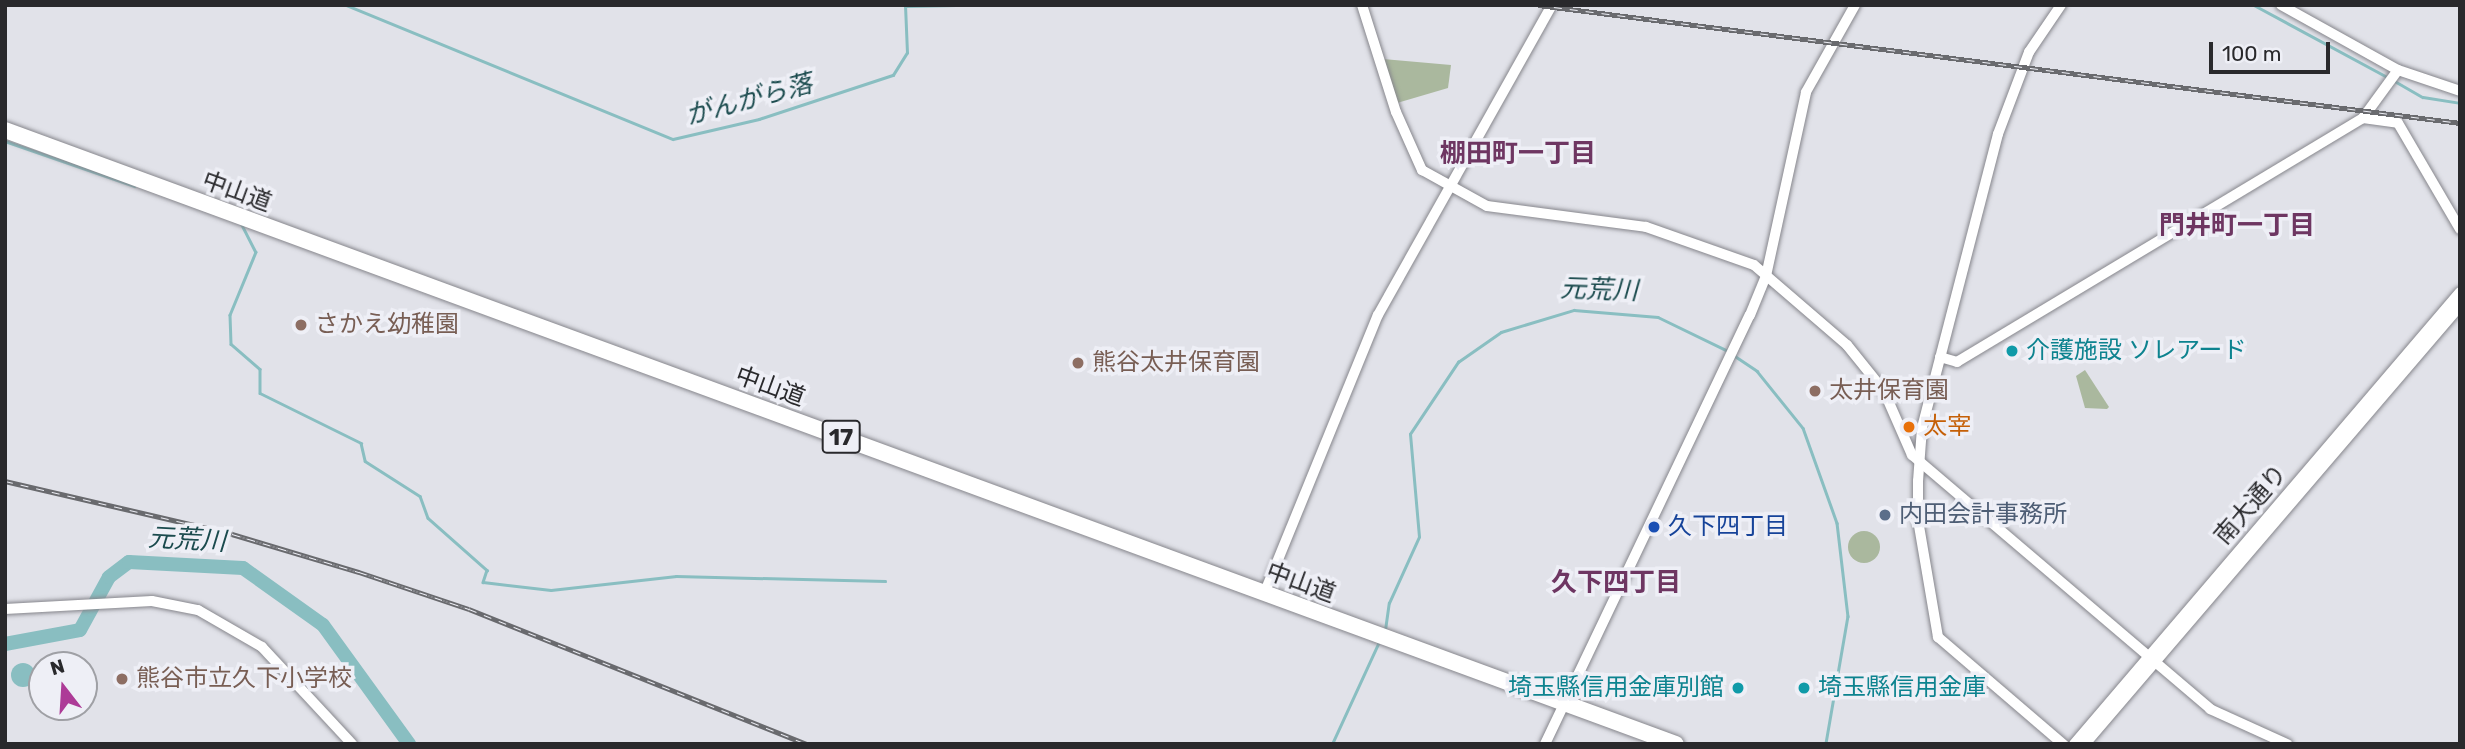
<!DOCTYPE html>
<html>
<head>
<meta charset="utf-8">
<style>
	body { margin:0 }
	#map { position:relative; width:2465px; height:749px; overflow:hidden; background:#e1e2e9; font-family:Rubik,"Noto Sans JP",sans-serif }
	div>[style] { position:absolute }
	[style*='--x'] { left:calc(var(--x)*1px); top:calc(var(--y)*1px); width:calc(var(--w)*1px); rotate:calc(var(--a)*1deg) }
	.green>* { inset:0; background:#aab89e }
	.round { border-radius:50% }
	.water>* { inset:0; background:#89bec1 }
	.stream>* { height:2.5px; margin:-1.25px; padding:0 1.25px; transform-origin:1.25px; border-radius:1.25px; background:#89bec1 }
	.river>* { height:14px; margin:-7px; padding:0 7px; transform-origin:7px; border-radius:7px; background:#89bec1 }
	.roads { filter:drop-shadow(0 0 2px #86868c) drop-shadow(0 0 2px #86868c) }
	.minor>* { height:10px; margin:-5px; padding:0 5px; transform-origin:5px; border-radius:5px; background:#fff }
	.highway>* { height:16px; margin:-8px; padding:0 8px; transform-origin:8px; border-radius:8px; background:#fff }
	.rail>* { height:5px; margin-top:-2.5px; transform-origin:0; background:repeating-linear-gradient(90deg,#eeeff6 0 8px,#696a6e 0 16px); box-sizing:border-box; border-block:2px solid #696a6e }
	.dots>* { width:19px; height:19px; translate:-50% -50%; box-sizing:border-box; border:4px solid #eeeff6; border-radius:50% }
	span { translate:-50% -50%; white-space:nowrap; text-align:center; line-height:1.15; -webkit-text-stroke:7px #eeeff6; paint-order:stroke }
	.shield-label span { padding:2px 5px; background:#eeeff6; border:2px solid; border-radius:5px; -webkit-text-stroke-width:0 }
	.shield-label { font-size:23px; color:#29292c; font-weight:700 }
	.street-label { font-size:24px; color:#29292c }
	.education-label { font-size:24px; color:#785e54 }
	.left { translate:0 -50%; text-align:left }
	.culture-label { font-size:24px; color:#0d838f }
	.right { translate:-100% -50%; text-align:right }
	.food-label { font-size:24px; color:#c56008 }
	.service-label { font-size:24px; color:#4e5e75 }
	.transit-label { font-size:24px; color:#164399 }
	.water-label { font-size:26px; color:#1b4b4e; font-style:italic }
	.neighbourhood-label { font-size:26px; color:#6e3662; font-weight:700 }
	.frame { position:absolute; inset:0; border:7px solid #29292c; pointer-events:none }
	.north { position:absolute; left:28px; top:651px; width:70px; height:70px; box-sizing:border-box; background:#eeeff6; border:2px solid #9fa0a5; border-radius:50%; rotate:343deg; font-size:19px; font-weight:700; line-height:28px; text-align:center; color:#29292c }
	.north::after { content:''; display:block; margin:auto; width:24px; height:32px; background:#ad3b97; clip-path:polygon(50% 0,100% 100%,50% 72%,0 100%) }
	.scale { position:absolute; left:2209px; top:42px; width:121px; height:32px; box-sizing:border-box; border:4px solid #29292c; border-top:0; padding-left:9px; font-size:21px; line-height:24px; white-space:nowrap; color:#29292c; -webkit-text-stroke:5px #eeeff6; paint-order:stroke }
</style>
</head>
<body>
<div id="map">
	<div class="green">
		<div style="clip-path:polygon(1383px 59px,1451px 65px,1448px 88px,1397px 103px)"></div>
		<div class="round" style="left:1591px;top:273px;width:30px;height:30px"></div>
		<div style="clip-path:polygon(2085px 370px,2109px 407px,2107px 409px,2085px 408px,2076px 376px)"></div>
		<div class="round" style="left:1848px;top:531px;width:32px;height:32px"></div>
	</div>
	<div class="water">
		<div class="round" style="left:11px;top:663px;width:24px;height:24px"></div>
	</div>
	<div class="stream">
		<div style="--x:346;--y:5;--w:353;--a:22.3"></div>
		<div style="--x:673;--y:139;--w:88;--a:-13.1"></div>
		<div style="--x:759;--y:119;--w:141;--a:-18.2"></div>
		<div style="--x:893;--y:75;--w:26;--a:-58"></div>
		<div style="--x:907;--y:53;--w:47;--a:-92.4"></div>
		<div style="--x:905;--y:6;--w:51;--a:-1.1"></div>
		<div style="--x:2254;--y:5;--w:151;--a:28.4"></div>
		<div style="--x:2393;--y:80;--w:34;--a:30"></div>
		<div style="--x:2423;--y:97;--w:37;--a:9"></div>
		<div style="--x:5;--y:141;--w:137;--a:19.2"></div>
		<div style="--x:242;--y:225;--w:30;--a:63"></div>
		<div style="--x:256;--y:252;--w:68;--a:112.4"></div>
		<div style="--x:230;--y:315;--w:29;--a:88"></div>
		<div style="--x:231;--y:344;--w:38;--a:41"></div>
		<div style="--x:260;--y:369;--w:24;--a:90"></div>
		<div style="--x:260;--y:393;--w:113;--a:26.3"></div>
		<div style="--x:361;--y:443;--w:18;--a:77"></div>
		<div style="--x:365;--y:461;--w:65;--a:32.5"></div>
		<div style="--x:420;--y:496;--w:23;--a:70"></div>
		<div style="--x:428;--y:518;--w:79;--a:41.4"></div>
		<div style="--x:487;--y:570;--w:13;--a:108"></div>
		<div style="--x:483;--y:582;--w:68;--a:6.7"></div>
		<div style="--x:551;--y:590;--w:126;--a:-6.4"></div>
		<div style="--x:676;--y:576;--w:209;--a:1.4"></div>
		<div style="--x:1735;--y:356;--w:27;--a:34"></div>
		<div style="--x:1757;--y:371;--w:73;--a:51.1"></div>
		<div style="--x:1803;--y:428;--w:101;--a:70.3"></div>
		<div style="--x:1837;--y:523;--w:94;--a:83.3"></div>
		<div style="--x:1848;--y:616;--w:130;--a:99.8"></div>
		<div style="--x:1385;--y:630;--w:27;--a:-82"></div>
		<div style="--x:1389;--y:603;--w:72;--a:-65.6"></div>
		<div style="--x:1419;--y:537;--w:103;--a:-95"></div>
		<div style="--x:1410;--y:434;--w:87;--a:-56.3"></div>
		<div style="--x:1458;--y:362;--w:52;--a:-34.9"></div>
		<div style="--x:1501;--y:332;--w:76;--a:-16.8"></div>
		<div style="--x:1574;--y:310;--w:84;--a:4.8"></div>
		<div style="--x:1658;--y:317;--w:80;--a:25.9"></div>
		<div style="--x:1332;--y:744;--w:112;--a:-65.3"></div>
	</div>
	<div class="river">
		<div style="--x:5;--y:644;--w:76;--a:-10.6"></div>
		<div style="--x:80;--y:630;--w:60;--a:-61.3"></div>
		<div style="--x:109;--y:577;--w:25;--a:-37"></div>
		<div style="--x:129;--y:562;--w:114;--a:3"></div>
		<div style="--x:243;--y:568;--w:98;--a:35.5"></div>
		<div style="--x:323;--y:625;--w:147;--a:54.1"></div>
	</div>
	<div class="roads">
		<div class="minor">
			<div style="--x:1362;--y:5;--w:112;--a:72.4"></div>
			<div style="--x:1396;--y:112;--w:64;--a:65.9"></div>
			<div style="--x:1422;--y:170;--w:74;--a:29"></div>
			<div style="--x:1487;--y:206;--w:160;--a:7.5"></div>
			<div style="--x:1646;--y:227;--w:114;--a:19.4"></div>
			<div style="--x:1754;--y:265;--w:123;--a:40.7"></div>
			<div style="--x:1847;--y:345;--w:59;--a:51.2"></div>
			<div style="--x:1884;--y:391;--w:70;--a:66.4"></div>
			<div style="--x:1912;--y:455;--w:392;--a:40.4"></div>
			<div style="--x:2210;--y:709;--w:85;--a:24.4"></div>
			<div style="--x:2061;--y:5;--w:57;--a:124.2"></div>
			<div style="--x:2029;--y:52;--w:88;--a:110.7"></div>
			<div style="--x:1998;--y:134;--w:304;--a:104.5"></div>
			<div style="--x:1922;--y:428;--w:53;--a:94.3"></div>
			<div style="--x:1918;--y:481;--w:39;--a:90"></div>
			<div style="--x:1918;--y:520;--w:119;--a:80.3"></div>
			<div style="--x:1938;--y:637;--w:165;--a:40.6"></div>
			<div style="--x:2281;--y:5;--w:134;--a:29.1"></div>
			<div style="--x:2398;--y:70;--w:65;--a:18.7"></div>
			<div style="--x:2363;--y:118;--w:35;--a:8"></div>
			<div style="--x:2398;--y:123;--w:123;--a:59.7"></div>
			<div style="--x:1940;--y:357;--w:18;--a:16"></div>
			<div style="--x:1957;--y:362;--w:474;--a:-31"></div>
			<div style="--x:2363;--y:118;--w:59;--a:-53.9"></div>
			<div style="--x:1264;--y:594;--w:301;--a:-67.8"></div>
			<div style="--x:1378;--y:315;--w:355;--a:-60.7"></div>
			<div style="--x:5;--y:609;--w:147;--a:-3.1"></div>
			<div style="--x:152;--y:601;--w:47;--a:11.1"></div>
			<div style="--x:198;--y:610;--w:74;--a:30"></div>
			<div style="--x:262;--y:647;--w:132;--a:47.1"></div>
			<div style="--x:1545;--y:744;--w:475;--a:-64.5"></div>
			<div style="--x:1750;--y:315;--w:42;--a:-67.7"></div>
			<div style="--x:1766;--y:276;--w:188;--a:-77.7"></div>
			<div style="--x:1806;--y:92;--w:100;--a:-60.6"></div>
			<div style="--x:2074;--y:744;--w:594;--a:-49.5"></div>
			<div style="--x:2085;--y:744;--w:577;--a:-49.43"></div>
		</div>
		<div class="highway">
			<div style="--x:5;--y:130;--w:1780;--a:20.18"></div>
		</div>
	</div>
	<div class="rail">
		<div style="--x:1538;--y:5;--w:930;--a:7.29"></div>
		<div style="--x:5;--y:481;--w:233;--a:13.1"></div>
		<div style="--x:232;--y:534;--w:133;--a:16.7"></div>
		<div style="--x:359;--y:572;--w:116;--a:18.6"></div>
		<div style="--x:469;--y:609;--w:364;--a:21.8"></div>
	</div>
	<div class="dots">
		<div style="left:301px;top:325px;background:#8d6e63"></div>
		<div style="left:2012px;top:351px;background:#0f9aa8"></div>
		<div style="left:1078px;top:363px;background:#8d6e63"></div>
		<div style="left:1815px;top:391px;background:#8d6e63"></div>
		<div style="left:1909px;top:427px;background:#e8710a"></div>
		<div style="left:1885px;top:515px;background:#5c6f8a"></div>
		<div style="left:1654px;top:527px;background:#1a4fb4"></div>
		<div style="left:122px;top:679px;background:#8d6e63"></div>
		<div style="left:1738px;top:688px;background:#0f9aa8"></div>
		<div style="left:1804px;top:688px;background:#0f9aa8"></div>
	</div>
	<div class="shield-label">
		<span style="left:841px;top:437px">17</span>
	</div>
	<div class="street-label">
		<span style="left:237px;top:192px;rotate:20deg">中山道</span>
		<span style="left:770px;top:387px;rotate:20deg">中山道</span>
		<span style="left:2251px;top:505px;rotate:-49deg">南大通り</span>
		<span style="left:1301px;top:583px;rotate:20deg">中山道</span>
	</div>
	<div class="education-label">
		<span class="left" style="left:315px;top:325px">さかえ幼稚園</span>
		<span class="left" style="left:1092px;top:363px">熊谷太井保育園</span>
		<span class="left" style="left:1829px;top:391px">太井保育園</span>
		<span class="left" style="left:136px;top:679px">熊谷市立久下小学校</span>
	</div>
	<div class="culture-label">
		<span class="left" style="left:2026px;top:351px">介護施設 ソレアード</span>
		<span class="right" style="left:1724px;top:688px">埼玉縣信用金庫別館</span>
		<span class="left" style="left:1818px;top:688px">埼玉縣信用金庫</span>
	</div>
	<div class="food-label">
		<span class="left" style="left:1923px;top:427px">太宰</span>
	</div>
	<div class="service-label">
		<span class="left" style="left:1899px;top:515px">内田会計事務所</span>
	</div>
	<div class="transit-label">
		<span class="left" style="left:1668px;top:527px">久下四丁目</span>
	</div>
	<div class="water-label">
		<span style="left:749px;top:100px;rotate:-15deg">がんがら落</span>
		<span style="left:1599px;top:290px;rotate:2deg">元荒川</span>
		<span style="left:187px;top:540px;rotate:3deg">元荒川</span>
	</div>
	<div class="neighbourhood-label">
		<span style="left:1518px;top:154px">棚田町一丁目</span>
		<span style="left:2237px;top:226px">門井町一丁目</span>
		<span style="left:1616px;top:583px">久下四丁目</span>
	</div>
	<div class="frame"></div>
	<div class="north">N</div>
	<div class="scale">100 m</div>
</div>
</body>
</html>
